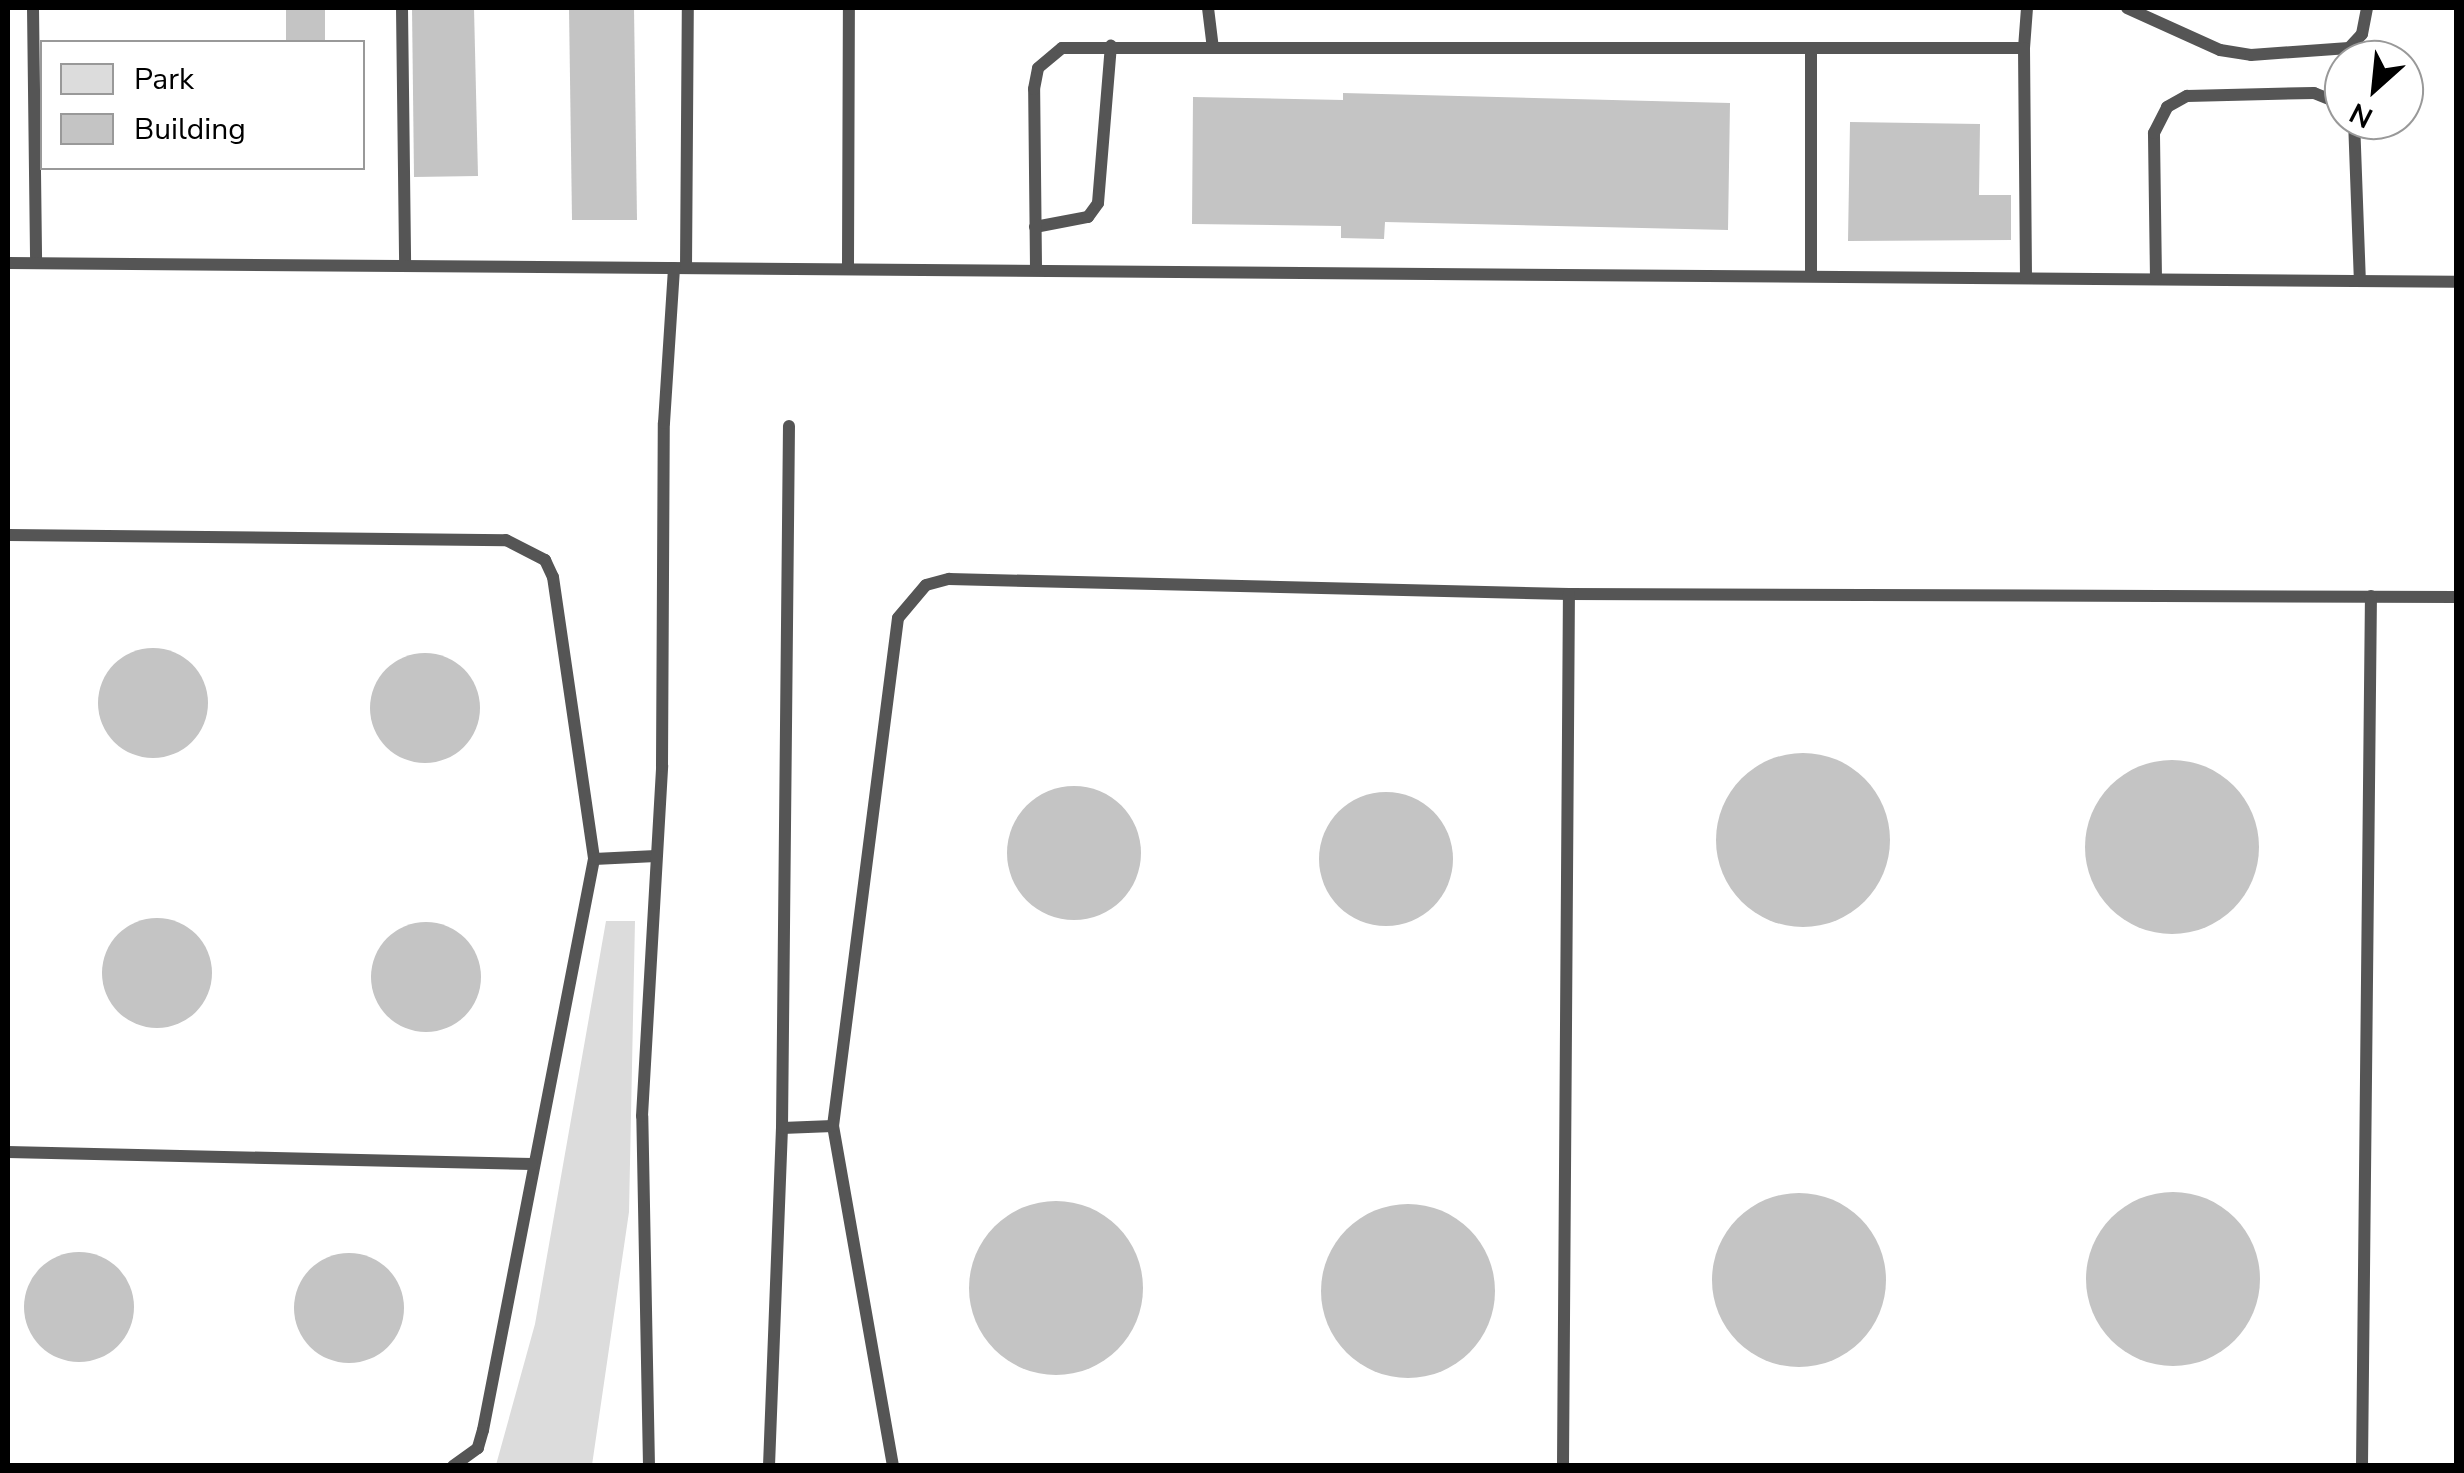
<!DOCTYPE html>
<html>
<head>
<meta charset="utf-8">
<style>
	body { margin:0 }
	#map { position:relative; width:2464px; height:1473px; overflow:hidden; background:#fff; font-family:"Nunito Sans",sans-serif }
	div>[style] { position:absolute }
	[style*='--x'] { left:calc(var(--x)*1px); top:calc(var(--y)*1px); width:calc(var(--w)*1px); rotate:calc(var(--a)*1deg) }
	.green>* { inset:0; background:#dcdcdc }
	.building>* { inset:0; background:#c4c4c4 }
	.round { border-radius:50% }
	.lane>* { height:12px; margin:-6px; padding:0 6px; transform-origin:6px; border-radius:6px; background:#555 }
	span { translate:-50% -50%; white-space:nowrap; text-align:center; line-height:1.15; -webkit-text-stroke:8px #fff; paint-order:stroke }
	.frame { position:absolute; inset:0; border:10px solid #000; pointer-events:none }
	.legend { position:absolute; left:40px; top:40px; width:325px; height:130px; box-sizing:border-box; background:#fff; border:2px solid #999; margin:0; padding:12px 18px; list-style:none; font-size:30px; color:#000 }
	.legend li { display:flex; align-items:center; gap:20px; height:50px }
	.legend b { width:50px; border:2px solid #999 }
	.north { position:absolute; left:2324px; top:40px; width:100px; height:100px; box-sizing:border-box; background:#fff; border:2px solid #999; border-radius:50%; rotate:207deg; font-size:28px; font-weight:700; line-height:40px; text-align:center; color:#000 }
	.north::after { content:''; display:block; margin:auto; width:35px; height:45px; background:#000; clip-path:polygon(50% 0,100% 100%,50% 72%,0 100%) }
</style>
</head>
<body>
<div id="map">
	<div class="green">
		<div style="clip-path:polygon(606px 921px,635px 921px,629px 1212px,592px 1465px,496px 1465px,535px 1324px)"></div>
	</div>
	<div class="building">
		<div style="clip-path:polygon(286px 8px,325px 8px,325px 42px,286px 42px)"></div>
		<div style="clip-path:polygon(412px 8px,474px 8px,478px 176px,414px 177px)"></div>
		<div style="clip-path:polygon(569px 8px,634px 8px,637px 220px,572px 220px)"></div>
		<div style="clip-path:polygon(1343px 93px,1730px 103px,1728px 230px,1385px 222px,1384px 239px,1341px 238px,1341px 226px,1192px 224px,1193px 97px,1343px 100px)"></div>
		<div style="clip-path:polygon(1850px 122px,1980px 124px,1979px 195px,2011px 195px,2011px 240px,1848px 241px)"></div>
		<div class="round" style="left:98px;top:648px;width:110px;height:110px"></div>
		<div class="round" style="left:370px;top:653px;width:110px;height:110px"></div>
		<div class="round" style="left:1716px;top:753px;width:174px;height:174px"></div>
		<div class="round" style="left:2085px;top:760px;width:174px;height:174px"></div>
		<div class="round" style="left:1007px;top:786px;width:134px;height:134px"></div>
		<div class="round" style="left:1319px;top:792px;width:134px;height:134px"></div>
		<div class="round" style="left:102px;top:918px;width:110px;height:110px"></div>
		<div class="round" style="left:371px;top:922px;width:110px;height:110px"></div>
		<div class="round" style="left:2086px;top:1192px;width:174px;height:174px"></div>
		<div class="round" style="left:1712px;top:1193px;width:174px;height:174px"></div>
		<div class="round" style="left:969px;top:1201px;width:174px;height:174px"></div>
		<div class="round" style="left:1321px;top:1204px;width:174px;height:174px"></div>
		<div class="round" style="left:24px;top:1252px;width:110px;height:110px"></div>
		<div class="round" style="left:294px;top:1253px;width:110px;height:110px"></div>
	</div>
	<div class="lane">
		<div style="--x:33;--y:8;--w:255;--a:89.3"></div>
		<div style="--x:402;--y:8;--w:256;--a:89.3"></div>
		<div style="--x:1208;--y:8;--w:39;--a:83"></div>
		<div style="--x:2127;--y:8;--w:102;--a:24.3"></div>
		<div style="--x:2220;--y:50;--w:31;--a:9"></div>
		<div style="--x:2251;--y:55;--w:98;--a:-4.1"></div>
		<div style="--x:2349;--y:48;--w:19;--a:-47"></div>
		<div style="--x:2362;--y:34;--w:26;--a:-79"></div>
		<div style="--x:1811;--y:48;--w:228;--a:90"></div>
		<div style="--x:2024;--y:48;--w:40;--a:-85.7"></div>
		<div style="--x:2354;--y:120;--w:161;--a:87.9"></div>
		<div style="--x:1035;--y:227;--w:54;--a:-10.7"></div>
		<div style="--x:1088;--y:217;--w:17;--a:-54"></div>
		<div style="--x:1098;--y:203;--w:158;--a:-85.3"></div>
		<div style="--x:8;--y:263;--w:2448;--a:0.44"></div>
		<div style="--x:848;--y:265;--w:257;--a:-89.8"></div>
		<div style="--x:1036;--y:267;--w:178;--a:-90.6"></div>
		<div style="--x:1034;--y:89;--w:21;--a:-79"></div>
		<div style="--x:1038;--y:68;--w:31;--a:-40"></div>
		<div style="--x:1062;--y:48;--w:962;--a:0"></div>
		<div style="--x:2024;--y:48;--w:230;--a:89.5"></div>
		<div style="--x:686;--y:268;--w:260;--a:-89.6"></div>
		<div style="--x:2156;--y:279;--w:146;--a:-90.8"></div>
		<div style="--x:2154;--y:133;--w:29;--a:-63"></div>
		<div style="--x:2167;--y:107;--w:23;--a:-29"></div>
		<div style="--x:2187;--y:96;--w:127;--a:-1.4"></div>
		<div style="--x:2314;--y:93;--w:32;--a:22"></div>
		<div style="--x:8;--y:535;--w:498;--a:0.6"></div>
		<div style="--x:506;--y:540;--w:44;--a:27.1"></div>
		<div style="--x:545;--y:560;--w:19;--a:65"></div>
		<div style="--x:553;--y:577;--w:285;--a:81.7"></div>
		<div style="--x:594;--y:859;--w:582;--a:101"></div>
		<div style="--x:483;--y:1430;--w:19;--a:106"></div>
		<div style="--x:478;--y:1448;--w:31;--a:144"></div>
		<div style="--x:594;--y:859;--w:62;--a:-2.8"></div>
		<div style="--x:782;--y:1128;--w:51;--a:-2.2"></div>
		<div style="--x:8;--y:1152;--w:524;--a:1.31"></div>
		<div style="--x:649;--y:1466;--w:350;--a:-91.1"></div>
		<div style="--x:642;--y:1116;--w:351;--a:-86.7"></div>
		<div style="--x:662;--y:766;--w:343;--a:-89.7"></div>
		<div style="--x:664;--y:423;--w:155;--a:-86.3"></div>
		<div style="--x:769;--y:1466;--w:338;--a:-87.8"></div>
		<div style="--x:782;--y:1128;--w:702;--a:-89.43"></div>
		<div style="--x:893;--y:1466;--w:345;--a:-100"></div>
		<div style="--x:833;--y:1126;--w:512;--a:-82.71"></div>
		<div style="--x:898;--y:618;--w:43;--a:-49.7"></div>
		<div style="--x:926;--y:585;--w:24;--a:-15"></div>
		<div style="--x:949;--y:579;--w:620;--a:1.39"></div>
		<div style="--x:1569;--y:594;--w:887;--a:0.19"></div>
		<div style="--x:1563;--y:1466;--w:872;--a:-89.61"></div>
		<div style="--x:2362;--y:1466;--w:870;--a:-89.41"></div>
	</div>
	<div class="frame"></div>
	<ul class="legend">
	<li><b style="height:28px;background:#dcdcdc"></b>Park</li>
	<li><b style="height:28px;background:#c4c4c4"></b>Building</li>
	</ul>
	<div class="north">N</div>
</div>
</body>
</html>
